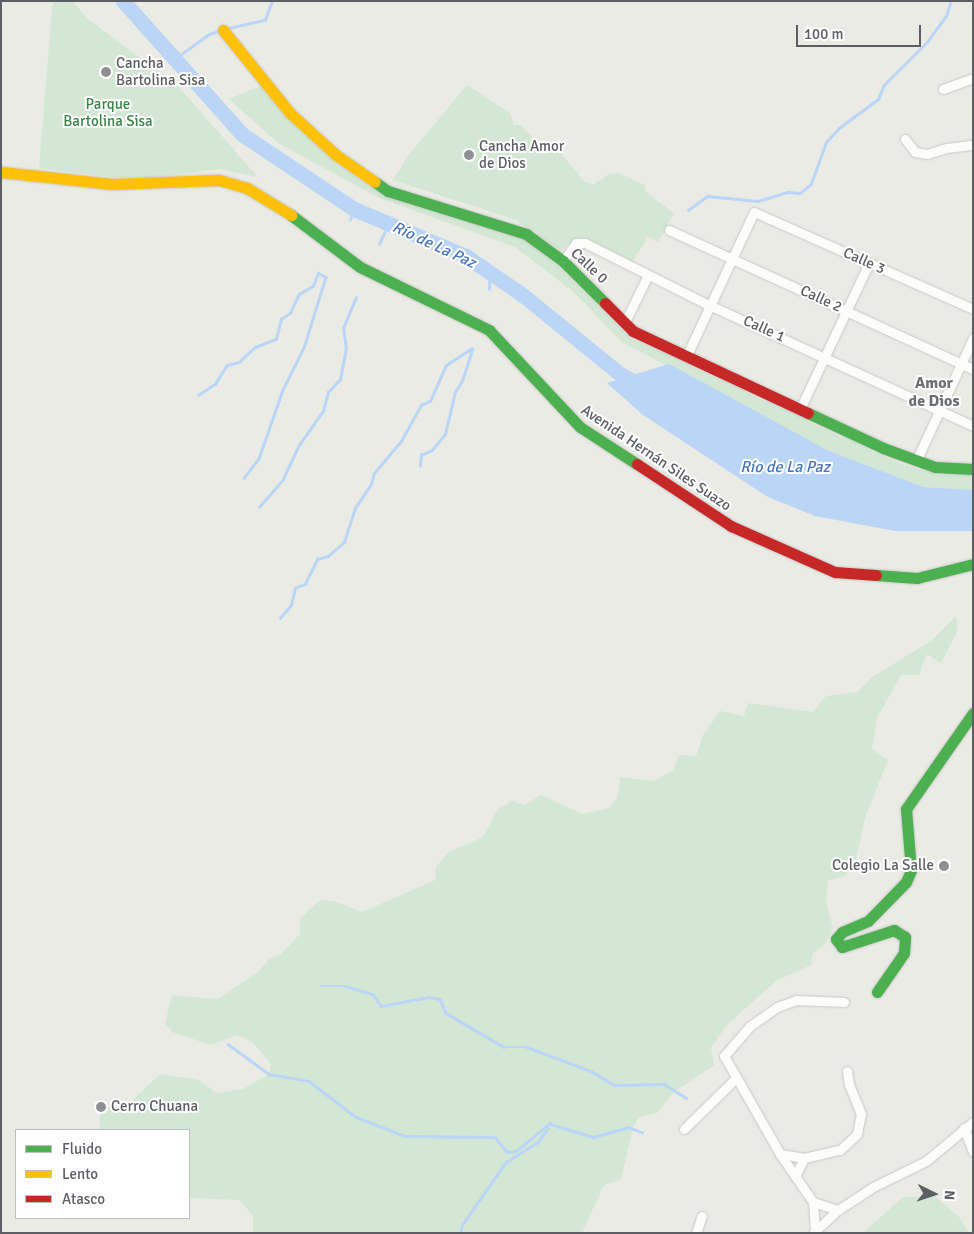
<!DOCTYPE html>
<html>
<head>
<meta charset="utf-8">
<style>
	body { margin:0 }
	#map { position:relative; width:974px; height:1234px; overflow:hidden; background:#ebebe6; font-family:Signika,sans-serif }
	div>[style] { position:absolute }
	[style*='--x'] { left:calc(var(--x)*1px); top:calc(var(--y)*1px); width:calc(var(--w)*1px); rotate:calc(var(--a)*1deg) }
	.green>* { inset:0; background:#d3e7d4 }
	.water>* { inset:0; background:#bad5f5 }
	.stream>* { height:2.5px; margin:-1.25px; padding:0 1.25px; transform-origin:1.25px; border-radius:1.25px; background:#bad5f5 }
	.river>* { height:15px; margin:-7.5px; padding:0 7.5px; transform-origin:7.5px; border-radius:7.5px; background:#bad5f5 }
	.roads { filter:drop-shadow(0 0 1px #c7c8c6) drop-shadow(0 0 1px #c7c8c6) }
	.street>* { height:9px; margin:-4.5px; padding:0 4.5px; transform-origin:4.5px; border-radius:4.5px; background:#fcfcfb }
	.fast>* { height:11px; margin:-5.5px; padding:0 5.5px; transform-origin:5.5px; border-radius:5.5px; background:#4caf50 }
	.slow>* { height:11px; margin:-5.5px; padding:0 5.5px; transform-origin:5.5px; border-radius:5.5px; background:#ffc107 }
	.jam>* { height:11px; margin:-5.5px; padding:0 5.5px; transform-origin:5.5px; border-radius:5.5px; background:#c62828 }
	.dots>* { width:14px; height:14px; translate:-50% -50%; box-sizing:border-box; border:2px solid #fff; border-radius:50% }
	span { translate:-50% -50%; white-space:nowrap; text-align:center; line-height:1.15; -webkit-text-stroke:4px #fff; paint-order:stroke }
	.poi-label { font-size:15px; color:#5b5e63 }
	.left { translate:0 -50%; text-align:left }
	.right { translate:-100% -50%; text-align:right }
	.park-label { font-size:15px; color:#388545 }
	.street-label { font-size:15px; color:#5b5e63 }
	.water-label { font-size:16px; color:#4874bf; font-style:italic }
	.neighbourhood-label { font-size:16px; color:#6c7075; font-weight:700 }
	.frame { position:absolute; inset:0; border:2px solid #5b5e63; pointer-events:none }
	.legend { position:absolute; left:15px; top:1129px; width:175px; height:90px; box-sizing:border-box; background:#fff; border:1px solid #bdbfc1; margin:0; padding:6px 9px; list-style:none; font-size:15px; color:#5b5e63 }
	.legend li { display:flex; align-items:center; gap:10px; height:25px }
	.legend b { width:25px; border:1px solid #bdbfc1 }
	.north { position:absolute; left:909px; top:1169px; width:50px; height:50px; -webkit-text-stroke:4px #fff; paint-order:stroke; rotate:94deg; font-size:14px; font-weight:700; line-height:20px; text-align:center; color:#5b5e63 }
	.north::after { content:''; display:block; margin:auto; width:18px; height:22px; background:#5b5e63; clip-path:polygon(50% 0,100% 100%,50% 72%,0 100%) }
	.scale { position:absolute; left:796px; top:25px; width:125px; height:22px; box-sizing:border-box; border:2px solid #5b5e63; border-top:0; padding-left:6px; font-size:15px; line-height:18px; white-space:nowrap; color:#5b5e63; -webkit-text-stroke:4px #fff; paint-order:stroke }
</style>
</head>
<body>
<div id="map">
	<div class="green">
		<div style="clip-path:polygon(55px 1px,72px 1px,88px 19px,177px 85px,258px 177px,219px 169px,158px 177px,110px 177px,39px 168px,52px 8px)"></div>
		<div style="clip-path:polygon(467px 85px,510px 113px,514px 125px,521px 125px,535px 140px,558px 150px,584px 181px,593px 185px,609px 174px,618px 173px,645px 185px,646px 192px,674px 213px,658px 242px,648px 237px,632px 262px,585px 238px,573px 240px,559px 252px,516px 220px,393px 180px,408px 156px)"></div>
		<div style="clip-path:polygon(260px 86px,336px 163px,371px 187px,521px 238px,562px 268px,631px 339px,688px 362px,692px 367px,731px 384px,742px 386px,744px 391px,765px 402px,777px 400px,805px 416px,807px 421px,843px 438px,850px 437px,859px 445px,900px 464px,939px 475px,973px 473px,973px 490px,923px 487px,827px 450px,622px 342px,572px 291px,515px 247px,379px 198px,278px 143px,229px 99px)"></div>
		<div style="clip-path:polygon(956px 616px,958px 630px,941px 663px,927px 654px,919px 675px,901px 675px,877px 718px,872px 749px,888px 760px,866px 815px,855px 862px,844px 877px,828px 880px,826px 903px,833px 928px,826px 943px,813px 953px,811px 965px,776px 981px,726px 1026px,711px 1048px,714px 1065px,674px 1092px,657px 1113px,639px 1117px,633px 1127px,621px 1180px,604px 1185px,582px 1233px,253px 1233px,253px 1216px,240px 1200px,189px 1198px,189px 1130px,99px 1130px,101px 1107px,126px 1107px,160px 1074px,199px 1080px,217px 1093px,243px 1089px,269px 1074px,271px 1064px,252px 1042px,237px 1035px,211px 1045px,172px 1032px,165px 1024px,172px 995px,218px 999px,259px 971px,268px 960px,281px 954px,300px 934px,300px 919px,320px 900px,334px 901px,362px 912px,435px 880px,436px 867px,449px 852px,483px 837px,498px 809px,512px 801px,525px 805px,541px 795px,583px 814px,609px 808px,617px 798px,620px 777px,654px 781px,673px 770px,679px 755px,696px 756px,703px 735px,720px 711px,744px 716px,748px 703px,813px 712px,826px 696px,857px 692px,871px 678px,932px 640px)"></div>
		<div style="clip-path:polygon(935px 1196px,960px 1218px,969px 1233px,863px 1233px,903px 1197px)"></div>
	</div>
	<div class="water">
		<div style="clip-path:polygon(669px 364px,827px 450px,923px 487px,973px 490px,973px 531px,895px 531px,815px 516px,768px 497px,643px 415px,607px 383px)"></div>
	</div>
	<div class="stream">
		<div style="--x:229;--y:28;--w:37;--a:-13"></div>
		<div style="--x:265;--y:20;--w:20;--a:-70"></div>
		<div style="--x:173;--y:60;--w:44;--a:-35.8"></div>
		<div style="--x:209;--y:34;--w:10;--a:-17"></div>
		<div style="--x:688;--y:210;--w:24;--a:-36"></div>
		<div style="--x:707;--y:196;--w:51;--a:5.6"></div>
		<div style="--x:758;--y:201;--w:31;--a:-17"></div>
		<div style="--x:788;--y:192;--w:12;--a:5"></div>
		<div style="--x:800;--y:193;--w:14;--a:-39"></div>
		<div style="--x:811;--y:184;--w:45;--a:-70.3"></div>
		<div style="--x:826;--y:142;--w:19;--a:-47"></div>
		<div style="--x:839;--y:128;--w:49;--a:-36.6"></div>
		<div style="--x:878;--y:99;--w:15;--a:-67"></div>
		<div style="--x:884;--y:85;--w:61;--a:-45"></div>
		<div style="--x:927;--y:42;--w:32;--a:-54"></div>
		<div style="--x:946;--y:16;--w:16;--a:-72"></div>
		<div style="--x:350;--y:220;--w:12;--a:-70"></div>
		<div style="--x:379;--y:244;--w:23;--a:-65"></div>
		<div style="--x:489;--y:289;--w:17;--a:-87"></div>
		<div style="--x:198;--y:395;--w:20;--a:-33"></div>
		<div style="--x:215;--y:384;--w:22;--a:-58"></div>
		<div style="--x:227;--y:365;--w:12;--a:-14"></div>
		<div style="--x:239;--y:362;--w:22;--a:-43"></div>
		<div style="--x:255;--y:347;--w:22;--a:-21"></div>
		<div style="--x:276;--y:339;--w:21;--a:-76"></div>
		<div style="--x:281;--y:319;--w:11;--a:-34"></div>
		<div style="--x:290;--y:313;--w:21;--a:-65"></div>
		<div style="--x:299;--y:294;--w:16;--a:-30"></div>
		<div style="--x:313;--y:286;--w:14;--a:-69"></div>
		<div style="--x:318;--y:273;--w:9;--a:27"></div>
		<div style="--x:326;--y:277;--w:74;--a:107.2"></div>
		<div style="--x:304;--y:348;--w:47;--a:116.6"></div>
		<div style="--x:283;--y:390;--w:73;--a:109.2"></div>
		<div style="--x:259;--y:459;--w:24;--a:128"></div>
		<div style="--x:420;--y:466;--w:11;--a:-85"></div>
		<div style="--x:421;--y:455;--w:12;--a:-24"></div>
		<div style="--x:432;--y:450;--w:21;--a:-51"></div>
		<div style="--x:445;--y:434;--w:43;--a:-76.6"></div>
		<div style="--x:455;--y:392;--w:13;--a:-58"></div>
		<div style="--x:462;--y:381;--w:33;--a:-72"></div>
		<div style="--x:259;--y:507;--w:37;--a:-49"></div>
		<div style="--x:283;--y:479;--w:38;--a:-65"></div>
		<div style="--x:299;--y:445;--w:42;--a:-54.8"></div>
		<div style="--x:323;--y:411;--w:20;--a:-75"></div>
		<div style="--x:328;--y:392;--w:18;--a:-47"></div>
		<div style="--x:340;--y:379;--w:31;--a:-79"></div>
		<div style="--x:346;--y:349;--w:21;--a:-98"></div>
		<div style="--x:343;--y:328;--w:33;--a:-67"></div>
		<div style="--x:280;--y:618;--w:17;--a:-50"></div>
		<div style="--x:291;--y:605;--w:17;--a:-77"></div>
		<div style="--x:295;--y:588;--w:11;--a:-22"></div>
		<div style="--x:305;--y:584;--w:28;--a:-64"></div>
		<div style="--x:317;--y:559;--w:11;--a:-15"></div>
		<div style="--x:328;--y:556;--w:21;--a:-41"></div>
		<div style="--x:344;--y:542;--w:36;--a:-72"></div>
		<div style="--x:355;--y:508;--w:29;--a:-56"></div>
		<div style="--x:371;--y:484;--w:11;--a:-75"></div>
		<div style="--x:374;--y:473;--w:42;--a:-49.8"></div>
		<div style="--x:401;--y:441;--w:41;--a:-60.9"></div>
		<div style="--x:421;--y:405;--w:10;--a:-24"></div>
		<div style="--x:430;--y:401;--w:39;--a:-66"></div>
		<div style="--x:446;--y:365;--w:31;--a:-33"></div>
		<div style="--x:321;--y:986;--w:25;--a:0"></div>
		<div style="--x:346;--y:986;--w:28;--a:17"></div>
		<div style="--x:373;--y:994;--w:14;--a:56"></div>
		<div style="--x:381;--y:1006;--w:48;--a:-10.8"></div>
		<div style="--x:428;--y:997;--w:12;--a:9"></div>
		<div style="--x:440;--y:999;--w:15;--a:67"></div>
		<div style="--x:446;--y:1013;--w:67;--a:30.4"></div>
		<div style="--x:504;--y:1047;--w:23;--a:0"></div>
		<div style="--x:527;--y:1047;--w:68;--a:20.6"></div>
		<div style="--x:591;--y:1071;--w:27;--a:31"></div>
		<div style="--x:614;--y:1085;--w:50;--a:-1.1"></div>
		<div style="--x:664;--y:1084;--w:26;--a:32"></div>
		<div style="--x:228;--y:1044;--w:51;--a:36.2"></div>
		<div style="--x:269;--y:1074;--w:41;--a:9.9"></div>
		<div style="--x:309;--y:1081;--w:59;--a:37.5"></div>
		<div style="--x:356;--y:1117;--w:53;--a:21.2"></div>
		<div style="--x:405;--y:1136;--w:90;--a:0.6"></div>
		<div style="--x:495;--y:1137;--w:19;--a:51"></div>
		<div style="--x:507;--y:1152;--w:9;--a:-6"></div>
		<div style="--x:516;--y:1151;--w:44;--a:-39.5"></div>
		<div style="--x:550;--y:1124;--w:46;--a:16.5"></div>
		<div style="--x:594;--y:1137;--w:35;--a:-16"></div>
		<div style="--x:628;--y:1127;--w:15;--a:20"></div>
		<div style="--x:460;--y:1233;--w:8;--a:-76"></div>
		<div style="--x:462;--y:1225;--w:77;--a:-55.1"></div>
		<div style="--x:506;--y:1162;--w:38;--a:-32"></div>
		<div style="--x:538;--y:1142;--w:16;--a:-55"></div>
	</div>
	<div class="river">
		<div style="--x:123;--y:1;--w:180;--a:48.2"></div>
		<div style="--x:243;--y:135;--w:133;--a:33.7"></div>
		<div style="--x:354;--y:209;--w:121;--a:22.8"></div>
		<div style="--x:466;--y:256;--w:70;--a:34.6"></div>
		<div style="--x:524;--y:296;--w:124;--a:39.1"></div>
		<div style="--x:620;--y:374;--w:27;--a:28"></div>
	</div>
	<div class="roads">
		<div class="street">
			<div style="--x:943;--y:89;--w:32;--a:-20"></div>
			<div style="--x:905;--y:139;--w:16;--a:52"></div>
			<div style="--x:915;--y:152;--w:12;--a:9"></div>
			<div style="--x:927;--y:154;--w:21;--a:-17"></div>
			<div style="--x:947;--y:148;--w:26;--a:-7"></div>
			<div style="--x:669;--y:230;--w:334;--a:24.6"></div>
			<div style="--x:563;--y:261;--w:22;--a:-54"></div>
			<div style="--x:576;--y:243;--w:9;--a:0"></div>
			<div style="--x:585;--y:243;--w:139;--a:26.6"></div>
			<div style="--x:709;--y:305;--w:290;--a:24.6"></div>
			<div style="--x:625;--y:322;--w:52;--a:-63.9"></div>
			<div style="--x:686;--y:357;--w:160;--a:-64.9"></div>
			<div style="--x:754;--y:212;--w:240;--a:23.9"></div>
			<div style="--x:800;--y:409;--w:161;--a:-64.7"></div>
			<div style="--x:916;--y:461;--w:136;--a:-65.1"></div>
			<div style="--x:964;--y:1128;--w:25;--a:69"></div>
			<div style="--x:684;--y:1129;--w:71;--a:-44.4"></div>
			<div style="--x:780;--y:1154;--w:24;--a:9"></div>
			<div style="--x:795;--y:1176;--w:20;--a:-63"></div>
			<div style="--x:804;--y:1158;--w:37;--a:-13"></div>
			<div style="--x:840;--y:1150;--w:23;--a:-43"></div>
			<div style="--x:857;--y:1134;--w:20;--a:-79"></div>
			<div style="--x:861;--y:1114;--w:31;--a:-112"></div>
			<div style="--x:849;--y:1085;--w:14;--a:-98"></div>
			<div style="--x:813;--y:1202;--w:26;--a:18"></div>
			<div style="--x:815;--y:1230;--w:28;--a:-94"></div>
			<div style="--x:813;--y:1202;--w:58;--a:-124.5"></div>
			<div style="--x:780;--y:1154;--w:113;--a:-119.7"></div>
			<div style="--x:724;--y:1056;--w:40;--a:-49"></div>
			<div style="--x:750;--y:1026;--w:33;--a:-35"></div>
			<div style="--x:777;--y:1007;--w:20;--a:-20"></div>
			<div style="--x:796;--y:1000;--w:48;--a:2.4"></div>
			<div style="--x:696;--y:1233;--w:18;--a:-71"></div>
			<div style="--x:813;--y:1233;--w:34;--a:-43"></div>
			<div style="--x:838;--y:1210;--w:42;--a:-33.3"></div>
			<div style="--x:873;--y:1187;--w:59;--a:-26.1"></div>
			<div style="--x:926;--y:1161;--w:61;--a:-39.7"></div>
		</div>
		<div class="fast">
			<div style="--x:375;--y:182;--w:16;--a:35"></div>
			<div style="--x:388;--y:191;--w:145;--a:17.3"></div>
			<div style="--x:526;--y:234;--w:46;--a:36.1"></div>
			<div style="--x:563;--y:261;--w:59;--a:45"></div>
			<div style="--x:291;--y:215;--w:86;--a:37"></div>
			<div style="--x:360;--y:267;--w:144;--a:26"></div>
			<div style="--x:489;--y:330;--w:133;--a:46.8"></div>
			<div style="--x:580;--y:427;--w:68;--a:33"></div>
			<div style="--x:808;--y:413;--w:83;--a:25"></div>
			<div style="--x:883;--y:448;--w:55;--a:20.1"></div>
			<div style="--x:935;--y:467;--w:38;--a:3"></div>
			<div style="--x:876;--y:575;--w:41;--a:4.2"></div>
			<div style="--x:917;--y:578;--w:58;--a:-14"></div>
			<div style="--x:877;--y:992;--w:47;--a:-55.3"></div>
			<div style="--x:904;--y:953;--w:16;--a:-86"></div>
			<div style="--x:905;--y:937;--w:13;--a:-148"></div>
			<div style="--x:894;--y:930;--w:55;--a:161.9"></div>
			<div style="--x:842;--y:947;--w:10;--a:-127"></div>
			<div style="--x:836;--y:939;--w:9;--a:-49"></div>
			<div style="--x:842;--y:932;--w:28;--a:-23"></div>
			<div style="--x:868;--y:921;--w:54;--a:-45.7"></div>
			<div style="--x:906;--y:882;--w:13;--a:-67"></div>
			<div style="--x:911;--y:870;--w:61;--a:-94.7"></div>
			<div style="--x:906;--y:809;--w:117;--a:-55.1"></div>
		</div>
		<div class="slow">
			<div style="--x:223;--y:30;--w:107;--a:51.1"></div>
			<div style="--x:290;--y:113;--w:62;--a:42.4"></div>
			<div style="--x:336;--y:155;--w:47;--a:34.7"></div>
			<div style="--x:1;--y:172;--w:111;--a:6.2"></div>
			<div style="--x:111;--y:184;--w:108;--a:-2.1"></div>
			<div style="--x:219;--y:180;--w:29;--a:16"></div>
			<div style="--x:247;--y:188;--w:52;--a:31.5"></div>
		</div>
		<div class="jam">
			<div style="--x:605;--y:303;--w:40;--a:45"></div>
			<div style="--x:633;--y:331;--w:193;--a:25.1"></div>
			<div style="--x:637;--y:464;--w:113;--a:33.4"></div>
			<div style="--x:731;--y:526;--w:114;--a:23.9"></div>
			<div style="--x:835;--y:572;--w:41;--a:4.2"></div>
		</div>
	</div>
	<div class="dots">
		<div style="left:106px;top:72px;background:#8d8f91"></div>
		<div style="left:469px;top:155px;background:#8d8f91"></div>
		<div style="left:944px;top:866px;background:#8d8f91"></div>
		<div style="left:101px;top:1107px;background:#8d8f91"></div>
	</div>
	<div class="poi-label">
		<span class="left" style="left:116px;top:72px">Cancha<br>Bartolina Sisa</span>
		<span class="left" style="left:479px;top:155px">Cancha Amor<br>de Dios</span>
		<span class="right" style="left:934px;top:866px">Colegio La Salle</span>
		<span class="left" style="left:111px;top:1107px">Cerro Chuana</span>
	</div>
	<div class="park-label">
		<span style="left:108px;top:113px">Parque<br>Bartolina Sisa</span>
	</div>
	<div class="street-label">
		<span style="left:864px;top:261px;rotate:24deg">Calle 3</span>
		<span style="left:589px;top:266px;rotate:43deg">Calle 0</span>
		<span style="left:821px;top:299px;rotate:25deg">Calle 2</span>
		<span style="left:764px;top:329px;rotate:24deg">Calle 1</span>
		<span style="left:656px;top:458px;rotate:34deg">Avenida Hernán Siles Suazo</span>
	</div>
	<div class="water-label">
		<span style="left:434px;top:245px;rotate:25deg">Río de La Paz</span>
		<span style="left:785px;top:467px">Río de La Paz</span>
	</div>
	<div class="neighbourhood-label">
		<span style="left:934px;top:392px">Amor<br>de Dios</span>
	</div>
	<div class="frame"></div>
	<ul class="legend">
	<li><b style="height:6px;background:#4caf50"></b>Fluido</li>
	<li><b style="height:6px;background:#ffc107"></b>Lento</li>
	<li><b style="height:6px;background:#c62828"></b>Atasco</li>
	</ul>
	<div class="north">N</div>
	<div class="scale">100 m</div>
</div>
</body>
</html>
